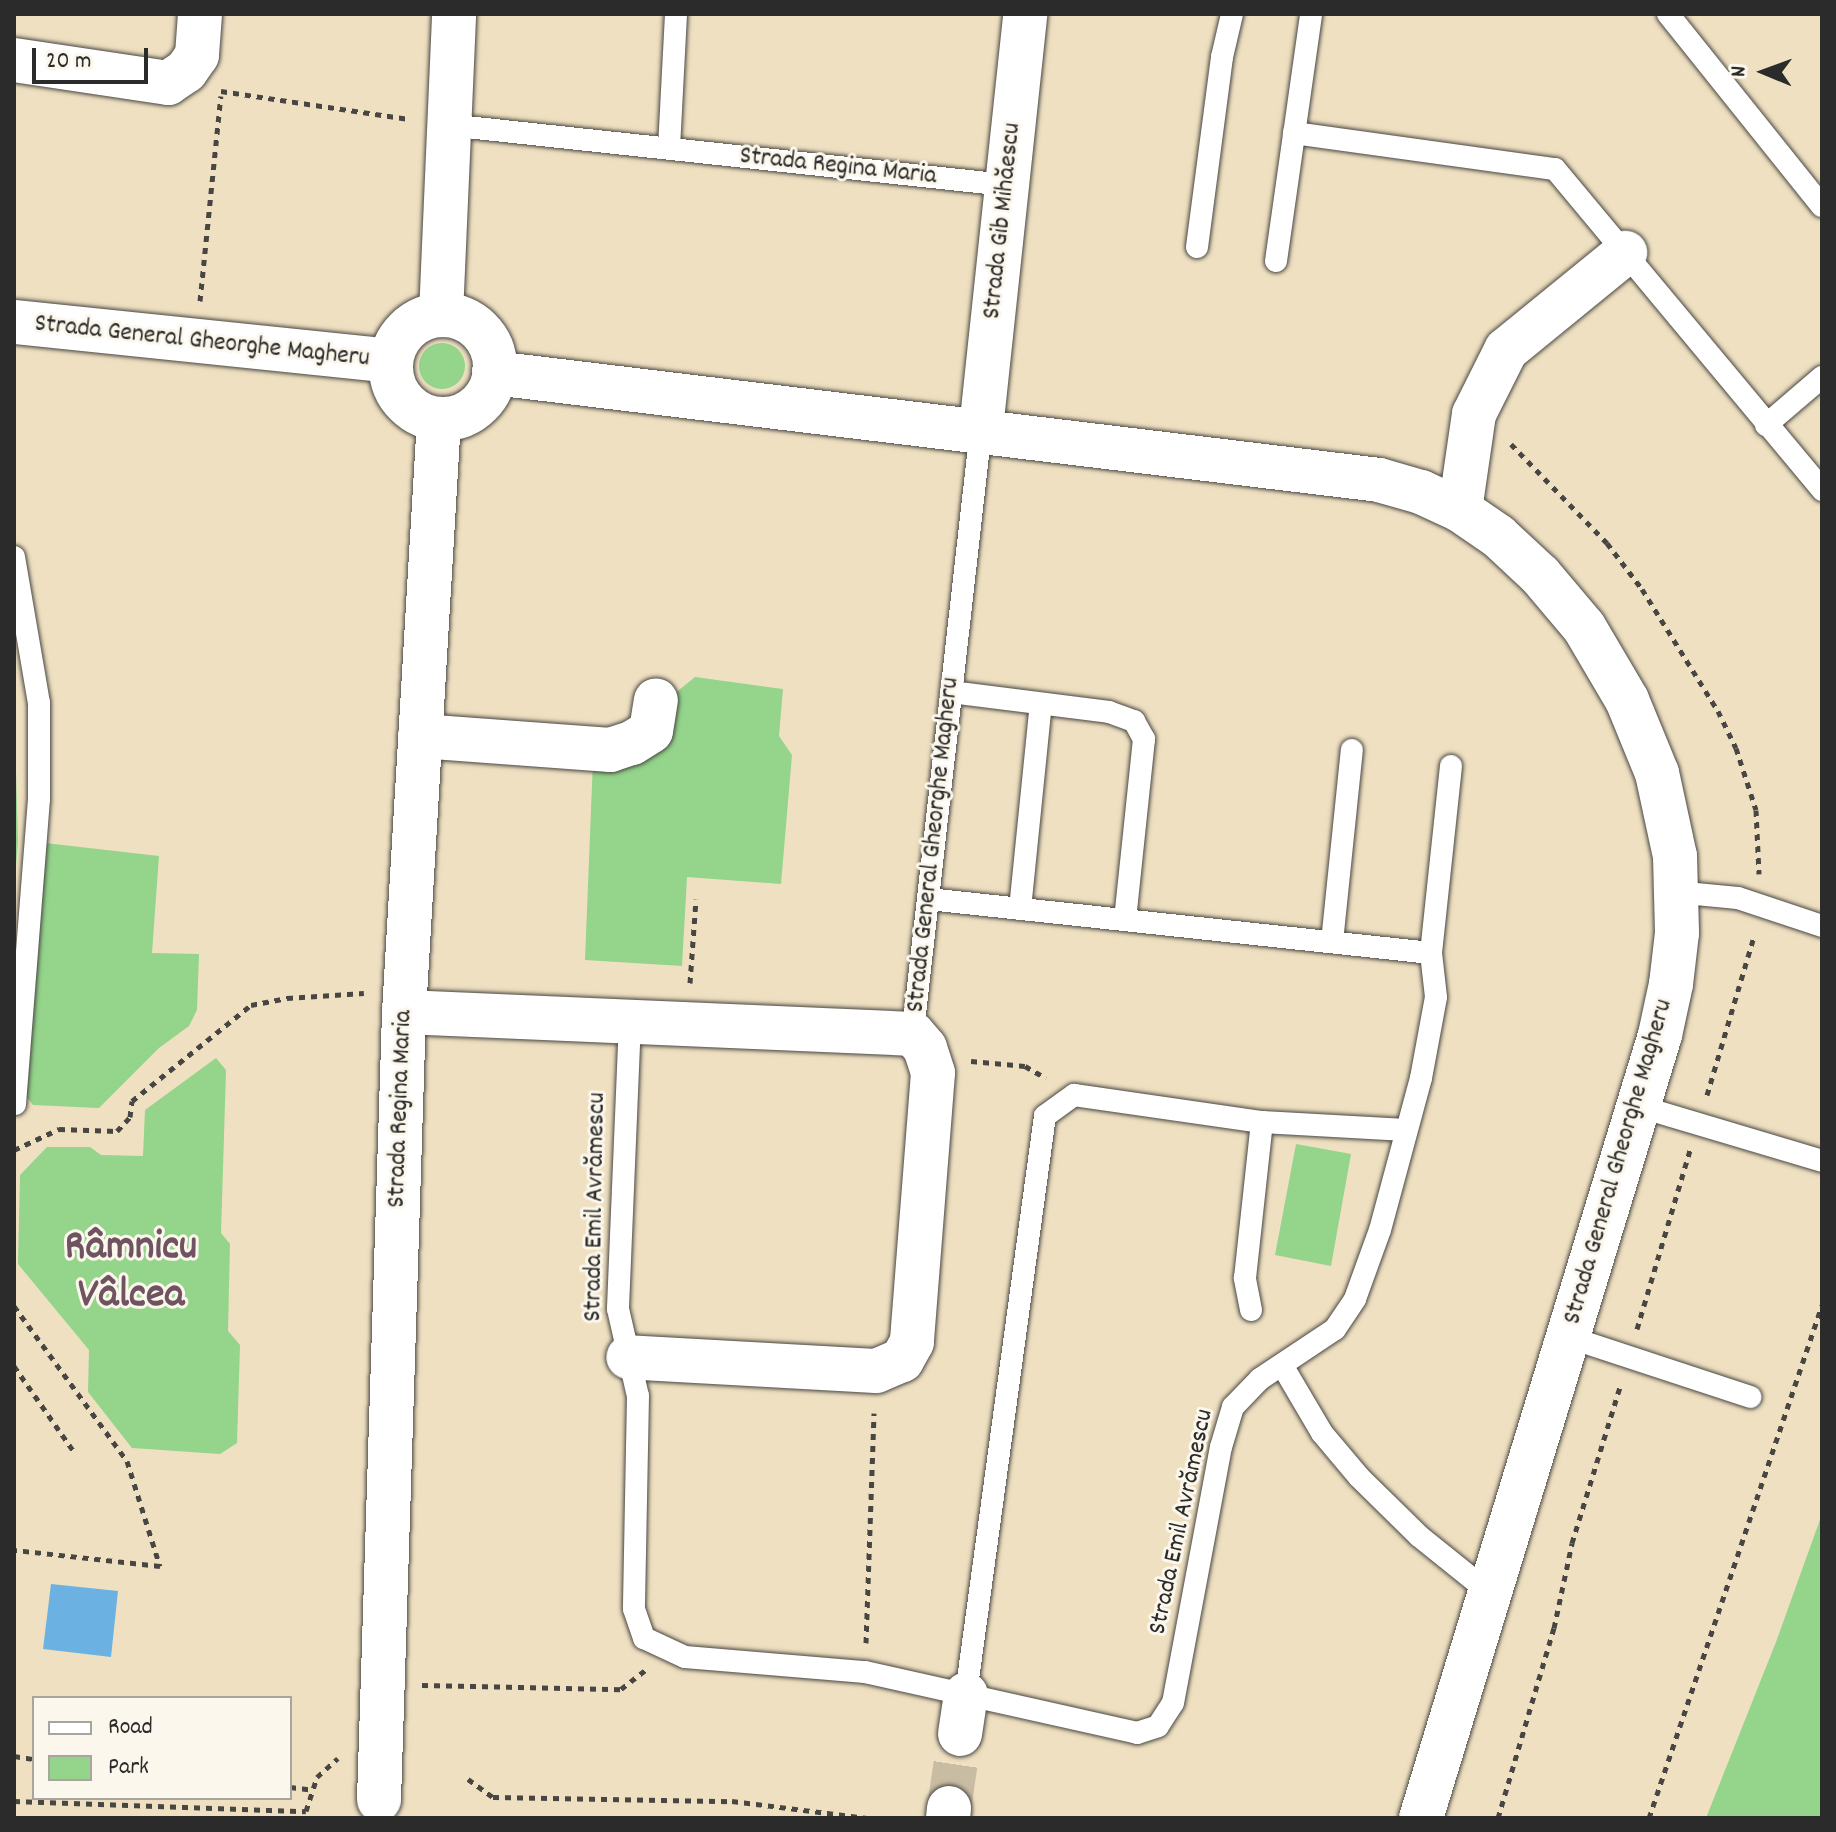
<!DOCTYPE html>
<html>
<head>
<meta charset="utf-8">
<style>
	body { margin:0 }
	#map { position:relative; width:1836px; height:1832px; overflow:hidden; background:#efe0c1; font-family:Dekko,sans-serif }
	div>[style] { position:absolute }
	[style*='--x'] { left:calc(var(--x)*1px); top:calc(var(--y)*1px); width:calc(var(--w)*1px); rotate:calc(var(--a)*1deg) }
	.green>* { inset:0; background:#94d48b }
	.round { border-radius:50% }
	.water>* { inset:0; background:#6bb2e2 }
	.street-tunnel>* { height:44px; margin-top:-22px; transform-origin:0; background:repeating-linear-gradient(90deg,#c8bca3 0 44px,transparent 0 66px) }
	.path>* { height:5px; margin-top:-2.5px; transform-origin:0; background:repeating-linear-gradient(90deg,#484642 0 6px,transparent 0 12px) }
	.roads { filter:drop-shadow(0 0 2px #484642) drop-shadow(0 0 2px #484642) }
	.lane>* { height:22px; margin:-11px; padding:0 11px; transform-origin:11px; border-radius:11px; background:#fff }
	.street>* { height:44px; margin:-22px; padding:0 22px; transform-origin:22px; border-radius:22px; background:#fff }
	.secondary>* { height:44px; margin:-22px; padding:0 22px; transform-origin:22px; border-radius:22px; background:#fff }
	.secondary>.ring { margin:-22px; padding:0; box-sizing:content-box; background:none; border:44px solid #fff; border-radius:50% }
	span { translate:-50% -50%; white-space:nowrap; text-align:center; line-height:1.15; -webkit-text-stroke:6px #fbf7ec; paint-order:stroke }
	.street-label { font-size:26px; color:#2b2b2b }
	.town-label { font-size:42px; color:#6f5361; font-weight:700 }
	.frame { position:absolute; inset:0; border:16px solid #2b2b2b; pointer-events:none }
	.legend { position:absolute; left:32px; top:1696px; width:260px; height:104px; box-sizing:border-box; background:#fbf7ec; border:2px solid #a8a59f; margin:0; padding:10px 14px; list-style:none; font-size:24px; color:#2b2b2b }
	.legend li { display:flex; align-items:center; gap:16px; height:40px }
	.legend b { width:40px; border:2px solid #a8a59f }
	.north { position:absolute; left:1724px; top:32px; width:80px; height:80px; -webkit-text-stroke:6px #fbf7ec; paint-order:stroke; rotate:271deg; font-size:22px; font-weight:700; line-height:32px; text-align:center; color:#2b2b2b }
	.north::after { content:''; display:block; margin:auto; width:28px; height:36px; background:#2b2b2b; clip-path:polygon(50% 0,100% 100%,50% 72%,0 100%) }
	.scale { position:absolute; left:32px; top:48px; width:116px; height:36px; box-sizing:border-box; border:4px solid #2b2b2b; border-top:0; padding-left:10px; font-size:24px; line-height:28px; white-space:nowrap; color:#2b2b2b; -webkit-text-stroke:6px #fbf7ec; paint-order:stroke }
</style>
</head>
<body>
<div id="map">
	<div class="green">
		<div class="round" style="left:419px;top:343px;width:46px;height:46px"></div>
		<div style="clip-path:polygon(695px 677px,783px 689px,779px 736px,792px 755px,781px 884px,687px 877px,682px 966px,585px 960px,593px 760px)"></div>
		<div style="clip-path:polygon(14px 699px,18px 841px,14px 892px)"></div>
		<div style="clip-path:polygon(45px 843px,159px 856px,152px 953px,199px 954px,197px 1010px,189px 1026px,159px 1048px,99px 1108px,33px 1105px,25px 1095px)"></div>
		<div style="clip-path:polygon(216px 1058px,226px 1070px,221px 1233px,230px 1244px,228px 1331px,240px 1345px,237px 1443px,220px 1454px,132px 1448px,88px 1392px,89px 1350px,18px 1264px,20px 1175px,47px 1147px,90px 1147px,101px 1155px,143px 1156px,145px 1110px)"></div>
		<div style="clip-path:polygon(1296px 1144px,1351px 1154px,1331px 1266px,1275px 1255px)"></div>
		<div style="clip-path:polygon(1822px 1514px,1822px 1818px,1706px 1818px,1776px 1642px)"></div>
	</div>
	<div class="water">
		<div style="clip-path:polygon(51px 1584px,118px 1591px,111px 1657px,43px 1649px)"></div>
	</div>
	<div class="street-tunnel">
		<div style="--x:949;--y:1808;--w:75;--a:-81.5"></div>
	</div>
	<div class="path">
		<div style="--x:221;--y:91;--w:190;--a:8.5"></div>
		<div style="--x:200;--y:301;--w:206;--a:-84.2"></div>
		<div style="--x:1511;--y:444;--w:138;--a:45.9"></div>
		<div style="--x:1607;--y:543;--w:58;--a:52.7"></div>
		<div style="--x:1642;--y:589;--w:144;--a:58.1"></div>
		<div style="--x:1718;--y:711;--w:41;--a:64.1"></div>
		<div style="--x:1736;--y:748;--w:65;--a:72.1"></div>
		<div style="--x:1756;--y:810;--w:64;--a:87.3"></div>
		<div style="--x:690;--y:983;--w:84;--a:-85.9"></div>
		<div style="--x:971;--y:1061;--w:54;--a:5.3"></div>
		<div style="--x:1025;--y:1066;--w:24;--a:30"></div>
		<div style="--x:1707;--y:1095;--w:166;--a:-73.5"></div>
		<div style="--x:14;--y:1150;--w:50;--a:-25"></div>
		<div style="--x:59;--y:1129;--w:58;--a:2"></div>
		<div style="--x:117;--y:1131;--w:19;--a:-47"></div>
		<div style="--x:130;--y:1117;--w:16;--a:-83"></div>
		<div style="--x:132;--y:1101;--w:153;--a:-38.9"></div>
		<div style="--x:251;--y:1005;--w:37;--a:-11"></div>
		<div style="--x:287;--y:998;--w:77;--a:-3.7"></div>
		<div style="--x:14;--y:1306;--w:192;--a:53.9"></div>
		<div style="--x:127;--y:1461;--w:110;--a:72.6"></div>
		<div style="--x:160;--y:1566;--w:147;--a:-173.7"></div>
		<div style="--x:1637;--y:1329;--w:187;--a:-73.5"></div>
		<div style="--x:14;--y:1366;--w:106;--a:55"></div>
		<div style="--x:866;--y:1643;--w:230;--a:-88"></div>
		<div style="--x:422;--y:1685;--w:199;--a:1.2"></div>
		<div style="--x:621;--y:1689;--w:31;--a:-38"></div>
		<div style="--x:14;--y:1756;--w:20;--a:9"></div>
		<div style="--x:468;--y:1779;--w:31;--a:36"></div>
		<div style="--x:493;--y:1797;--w:239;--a:1"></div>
		<div style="--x:732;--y:1801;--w:136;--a:7.2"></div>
		<div style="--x:290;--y:1787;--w:23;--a:7"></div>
		<div style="--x:14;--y:1801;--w:292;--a:2"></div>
		<div style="--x:306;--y:1811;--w:36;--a:-72"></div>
		<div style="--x:317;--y:1777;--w:28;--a:-42"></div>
		<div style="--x:1498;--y:1818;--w:198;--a:-73.6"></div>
		<div style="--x:1554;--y:1628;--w:87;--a:-78"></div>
		<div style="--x:1572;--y:1543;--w:166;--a:-72.9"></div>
		<div style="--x:1649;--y:1818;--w:541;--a:-71.36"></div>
	</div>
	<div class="roads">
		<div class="lane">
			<div style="--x:1668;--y:14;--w:246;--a:51.3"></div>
			<div style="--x:448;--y:125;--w:561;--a:6.14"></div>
			<div style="--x:1294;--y:133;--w:263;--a:7.9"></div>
			<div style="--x:1555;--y:169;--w:418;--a:50.2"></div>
			<div style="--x:669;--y:148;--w:134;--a:-87"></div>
			<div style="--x:1197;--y:247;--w:192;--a:-82.5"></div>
			<div style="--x:1222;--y:57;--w:44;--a:-76.9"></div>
			<div style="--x:1276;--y:261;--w:249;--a:-81.9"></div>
			<div style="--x:1766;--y:425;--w:74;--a:-40.6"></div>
			<div style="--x:14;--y:557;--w:148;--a:80.3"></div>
			<div style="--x:39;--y:703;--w:96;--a:90"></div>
			<div style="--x:39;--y:799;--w:306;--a:94.5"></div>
			<div style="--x:951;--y:692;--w:159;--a:7.2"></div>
			<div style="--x:1109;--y:712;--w:27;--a:20"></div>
			<div style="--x:1134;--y:721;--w:21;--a:61"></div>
			<div style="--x:1144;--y:739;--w:182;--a:96"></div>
			<div style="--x:1675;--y:892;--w:63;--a:5.4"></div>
			<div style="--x:1738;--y:898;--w:89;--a:18.4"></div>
			<div style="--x:1020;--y:909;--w:206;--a:-84.2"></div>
			<div style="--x:1332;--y:942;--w:193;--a:-84.1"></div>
			<div style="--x:1431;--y:953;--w:188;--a:-83.9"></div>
			<div style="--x:630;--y:1021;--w:288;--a:92.4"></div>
			<div style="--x:618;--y:1309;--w:89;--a:77.1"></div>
			<div style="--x:638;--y:1396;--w:213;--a:91.1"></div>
			<div style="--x:634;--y:1609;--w:31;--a:71"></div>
			<div style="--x:644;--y:1638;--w:45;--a:24.9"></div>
			<div style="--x:685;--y:1657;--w:181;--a:4.8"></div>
			<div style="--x:865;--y:1672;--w:279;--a:12.6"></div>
			<div style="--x:1137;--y:1733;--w:22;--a:-18"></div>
			<div style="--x:1158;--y:1726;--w:27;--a:-57"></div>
			<div style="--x:1173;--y:1703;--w:260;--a:-79.4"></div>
			<div style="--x:1221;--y:1447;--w:42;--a:-73.3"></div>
			<div style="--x:1233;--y:1407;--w:39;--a:-46"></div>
			<div style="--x:1260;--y:1379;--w:90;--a:-33.7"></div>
			<div style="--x:1335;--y:1329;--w:36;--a:-56"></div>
			<div style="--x:1355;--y:1299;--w:73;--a:-70.1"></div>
			<div style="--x:1380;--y:1230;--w:157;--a:-74.9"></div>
			<div style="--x:1421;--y:1078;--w:82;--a:-79.5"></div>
			<div style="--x:1436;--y:997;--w:44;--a:-96.5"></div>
			<div style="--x:1431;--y:953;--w:506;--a:-173.87"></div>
			<div style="--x:912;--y:1040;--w:615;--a:-83.56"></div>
			<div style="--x:1638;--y:1106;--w:192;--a:16.6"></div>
			<div style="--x:1251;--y:1310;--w:33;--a:-101"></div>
			<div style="--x:1245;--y:1278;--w:157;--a:-83.8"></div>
			<div style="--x:1568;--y:1337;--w:192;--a:18.2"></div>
			<div style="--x:1282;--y:1365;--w:79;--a:59.5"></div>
			<div style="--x:1322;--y:1433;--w:57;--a:49.9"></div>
			<div style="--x:1359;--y:1477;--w:84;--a:44.5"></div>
			<div style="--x:1419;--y:1536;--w:91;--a:38.8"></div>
			<div style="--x:966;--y:1694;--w:583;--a:-82.22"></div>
			<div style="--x:1045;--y:1116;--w:36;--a:-36"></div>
			<div style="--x:1074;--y:1095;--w:190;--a:8.2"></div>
			<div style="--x:1262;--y:1122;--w:144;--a:3.2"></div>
		</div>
		<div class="street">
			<div style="--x:14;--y:60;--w:156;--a:8.5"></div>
			<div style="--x:168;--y:83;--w:22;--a:-34"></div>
			<div style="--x:186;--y:71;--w:19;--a:-55"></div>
			<div style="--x:197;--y:55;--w:41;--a:-85.8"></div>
			<div style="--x:1460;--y:510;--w:97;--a:-81.7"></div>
			<div style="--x:1474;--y:414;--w:72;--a:-63.4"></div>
			<div style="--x:1506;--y:350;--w:154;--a:-39.2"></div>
			<div style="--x:420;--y:736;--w:191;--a:4.2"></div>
			<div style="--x:610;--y:750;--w:23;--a:-18"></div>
			<div style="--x:632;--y:743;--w:22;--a:-32"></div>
			<div style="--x:651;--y:731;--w:31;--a:-81"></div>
			<div style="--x:404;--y:1012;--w:509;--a:2.47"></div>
			<div style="--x:913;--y:1034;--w:18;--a:49"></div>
			<div style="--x:925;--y:1048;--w:26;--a:72"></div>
			<div style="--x:933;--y:1073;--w:270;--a:94.5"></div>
			<div style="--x:912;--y:1342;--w:21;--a:119"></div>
			<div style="--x:902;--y:1360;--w:28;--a:157"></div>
			<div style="--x:876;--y:1371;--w:248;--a:-176.8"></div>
			<div style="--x:960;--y:1734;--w:40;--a:-81.5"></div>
			<div style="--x:379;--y:1800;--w:788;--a:-88.18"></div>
			<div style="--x:404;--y:1012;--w:594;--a:-86.62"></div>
			<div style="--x:948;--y:1818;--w:10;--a:-84"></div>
		</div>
		<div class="secondary">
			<div style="--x:441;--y:315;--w:301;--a:-87.5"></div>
			<div class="ring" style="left:391px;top:315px;width:60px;height:60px"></div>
			<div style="--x:14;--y:322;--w:379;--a:5.9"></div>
			<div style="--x:494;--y:373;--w:891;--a:6.89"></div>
			<div style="--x:1379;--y:480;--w:44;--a:15.9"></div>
			<div style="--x:1421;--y:492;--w:43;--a:24.8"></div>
			<div style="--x:1460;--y:510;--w:46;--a:34.4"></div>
			<div style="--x:1498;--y:536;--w:57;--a:42.9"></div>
			<div style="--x:1540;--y:575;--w:68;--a:49.8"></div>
			<div style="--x:1584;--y:627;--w:85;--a:59.5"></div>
			<div style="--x:1627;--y:700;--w:79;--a:67.7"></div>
			<div style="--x:1657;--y:773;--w:85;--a:77.8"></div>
			<div style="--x:1675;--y:856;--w:77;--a:88.5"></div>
			<div style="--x:1677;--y:933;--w:51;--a:96.7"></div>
			<div style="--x:1671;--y:984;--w:52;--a:102.2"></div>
			<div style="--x:1660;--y:1035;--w:819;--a:106.97"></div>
			<div style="--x:981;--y:429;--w:417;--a:-83.9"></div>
		</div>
	</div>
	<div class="street-label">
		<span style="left:838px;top:167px;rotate:6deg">Strada Regina Maria</span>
		<span style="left:1003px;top:221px;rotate:-84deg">Strada Gib Mihăescu</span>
		<span style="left:202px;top:342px;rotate:6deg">Strada General Gheorghe Magheru</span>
		<span style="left:934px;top:845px;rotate:-84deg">Strada General Gheorghe Magheru</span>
		<span style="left:401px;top:1109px;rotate:-88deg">Strada Regina Maria</span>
		<span style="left:1619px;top:1162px;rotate:-74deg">Strada General Gheorghe Magheru</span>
		<span style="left:596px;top:1207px;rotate:-89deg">Strada Emil Avrămescu</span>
		<span style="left:1182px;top:1522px;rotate:-78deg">Strada Emil Avrămescu</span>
	</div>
	<div class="town-label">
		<span style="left:131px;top:1273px">Râmnicu<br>Vâlcea</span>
	</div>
	<div class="frame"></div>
	<ul class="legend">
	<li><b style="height:10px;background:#fff"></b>Road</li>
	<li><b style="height:22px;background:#94d48b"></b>Park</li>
	</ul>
	<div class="north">N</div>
	<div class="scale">20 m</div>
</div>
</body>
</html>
